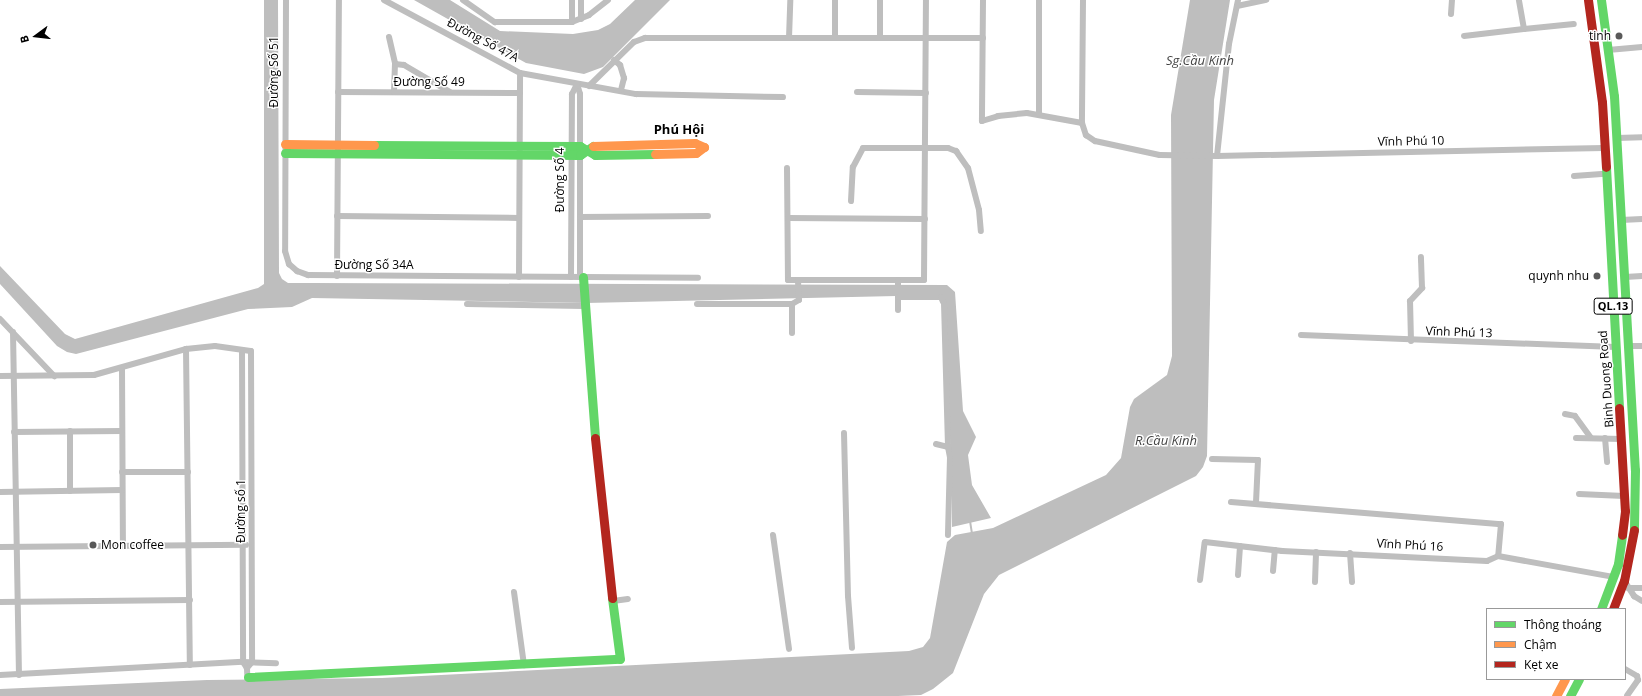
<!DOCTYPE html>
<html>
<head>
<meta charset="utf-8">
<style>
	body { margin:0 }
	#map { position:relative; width:1642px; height:696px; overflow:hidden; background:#fff; font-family:"Open Sans",sans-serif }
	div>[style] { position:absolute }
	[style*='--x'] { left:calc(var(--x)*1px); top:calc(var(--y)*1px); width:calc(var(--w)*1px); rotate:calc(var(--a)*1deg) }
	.water>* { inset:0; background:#bebebe }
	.stream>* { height:2px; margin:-1px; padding:0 1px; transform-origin:1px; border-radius:1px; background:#bebebe }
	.street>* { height:6px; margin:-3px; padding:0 3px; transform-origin:3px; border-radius:3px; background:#bebebe }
	.fast>* { height:9px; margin:-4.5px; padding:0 4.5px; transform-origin:4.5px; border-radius:4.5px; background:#63d668 }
	.slow>* { height:9px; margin:-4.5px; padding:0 4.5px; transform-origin:4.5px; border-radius:4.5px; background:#ff974d }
	.jam>* { height:9px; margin:-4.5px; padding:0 4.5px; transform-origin:4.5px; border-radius:4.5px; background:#b3261e }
	.dots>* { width:11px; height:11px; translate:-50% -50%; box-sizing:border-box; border:2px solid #fff; border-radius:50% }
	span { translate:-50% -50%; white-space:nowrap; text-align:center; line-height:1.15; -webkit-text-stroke:3px #fff; paint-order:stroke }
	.shield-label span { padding:1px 3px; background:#fff; border:1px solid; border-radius:3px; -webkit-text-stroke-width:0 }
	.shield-label { font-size:11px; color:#000; font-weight:700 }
	.poi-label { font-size:12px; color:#000 }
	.right { translate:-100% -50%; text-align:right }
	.left { translate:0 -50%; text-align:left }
	.street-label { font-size:12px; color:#000 }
	.water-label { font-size:13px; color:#434343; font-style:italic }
	.neighbourhood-label { font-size:13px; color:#000; font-weight:700 }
	.legend { position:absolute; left:1486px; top:608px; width:140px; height:72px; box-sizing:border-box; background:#fff; border:1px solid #999; margin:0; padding:5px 7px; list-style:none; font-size:12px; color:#000 }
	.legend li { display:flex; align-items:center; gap:8px; height:20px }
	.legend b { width:20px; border:1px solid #999 }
	.north { position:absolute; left:16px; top:16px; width:40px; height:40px; -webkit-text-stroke:3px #fff; paint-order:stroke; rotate:255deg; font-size:11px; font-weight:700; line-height:16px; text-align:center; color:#000 }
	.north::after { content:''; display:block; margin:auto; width:14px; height:18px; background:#000; clip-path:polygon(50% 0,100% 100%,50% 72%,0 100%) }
</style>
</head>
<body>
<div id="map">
	<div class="water">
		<div style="clip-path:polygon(264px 0,278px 0,279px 273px,282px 279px,288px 283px,311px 283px,947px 285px,955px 292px,963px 411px,976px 437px,968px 455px,972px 485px,991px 518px,952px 527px,952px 470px,941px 295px,586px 303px,312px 298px,292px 307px,248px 309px,76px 354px,67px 352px,57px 346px,0 284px,0 266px,65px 334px,75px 339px,258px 288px,264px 284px)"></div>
		<div style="clip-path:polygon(414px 0,450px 0,500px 31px,573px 34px,598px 30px,610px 24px,635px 0,670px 0,603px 67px,584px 74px,526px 63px)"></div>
		<div style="clip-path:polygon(1190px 0,1230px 0,1214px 100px,1207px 456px,1203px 467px,1196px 476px,999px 575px,984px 594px,953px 673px,933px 689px,921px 695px,898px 696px,0 696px,0 689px,207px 680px,382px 678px,909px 651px,923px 647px,930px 638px,947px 542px,955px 535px,993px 528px,1106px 475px,1121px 458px,1130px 407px,1134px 399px,1167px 375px,1172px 356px,1171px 115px)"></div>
	</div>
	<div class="stream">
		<div style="--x:970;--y:521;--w:13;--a:81"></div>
	</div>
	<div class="street">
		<div style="--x:286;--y:0;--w:251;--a:90.2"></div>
		<div style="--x:285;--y:251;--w:14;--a:73"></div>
		<div style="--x:289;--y:264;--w:11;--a:41"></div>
		<div style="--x:297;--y:271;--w:12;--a:20"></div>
		<div style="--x:308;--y:275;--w:390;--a:0.4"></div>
		<div style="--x:384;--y:0;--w:154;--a:28.2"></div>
		<div style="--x:520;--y:73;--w:118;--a:10.3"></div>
		<div style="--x:636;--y:94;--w:147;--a:1.2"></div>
		<div style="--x:463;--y:0;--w:39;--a:35"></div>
		<div style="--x:495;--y:22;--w:77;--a:0"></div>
		<div style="--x:572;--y:22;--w:18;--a:-22"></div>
		<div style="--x:589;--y:15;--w:24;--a:-38"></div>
		<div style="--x:983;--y:0;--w:121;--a:90.5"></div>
		<div style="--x:982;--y:121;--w:17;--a:-17"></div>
		<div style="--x:998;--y:116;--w:29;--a:-6"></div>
		<div style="--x:1027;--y:113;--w:56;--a:10.3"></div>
		<div style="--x:1039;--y:0;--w:114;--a:90"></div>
		<div style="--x:1083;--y:0;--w:123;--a:90.5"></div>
		<div style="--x:1082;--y:123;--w:13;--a:72"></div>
		<div style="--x:1086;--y:135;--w:11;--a:34"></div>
		<div style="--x:1095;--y:141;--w:66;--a:12.2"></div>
		<div style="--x:1160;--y:155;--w:57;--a:1"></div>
		<div style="--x:1217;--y:156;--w:387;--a:-1.2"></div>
		<div style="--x:1237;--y:6;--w:30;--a:-12"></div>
		<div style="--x:1451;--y:14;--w:14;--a:-86"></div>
		<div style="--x:581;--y:19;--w:19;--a:-90"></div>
		<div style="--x:572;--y:22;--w:22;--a:-90"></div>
		<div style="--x:1524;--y:29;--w:50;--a:-5.7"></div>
		<div style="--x:1464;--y:36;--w:60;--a:-6.7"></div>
		<div style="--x:1524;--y:29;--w:29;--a:-100"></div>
		<div style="--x:389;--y:37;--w:28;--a:77"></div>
		<div style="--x:789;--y:38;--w:38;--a:-88"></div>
		<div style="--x:835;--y:38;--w:38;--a:-90"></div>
		<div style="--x:880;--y:38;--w:38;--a:-90"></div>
		<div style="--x:1608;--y:50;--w:34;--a:-5"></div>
		<div style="--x:614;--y:60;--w:8;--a:40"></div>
		<div style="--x:620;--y:65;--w:14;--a:73"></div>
		<div style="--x:624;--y:78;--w:12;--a:104"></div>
		<div style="--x:577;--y:84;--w:10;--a:73"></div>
		<div style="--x:580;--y:94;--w:183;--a:90"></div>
		<div style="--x:589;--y:86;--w:63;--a:-44.4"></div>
		<div style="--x:634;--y:42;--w:12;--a:-20"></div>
		<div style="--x:645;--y:38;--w:338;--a:0"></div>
		<div style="--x:338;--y:92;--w:182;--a:0.3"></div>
		<div style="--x:394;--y:92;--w:28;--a:-88"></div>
		<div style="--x:395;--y:64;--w:9;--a:6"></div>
		<div style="--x:404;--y:65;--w:53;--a:30.4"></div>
		<div style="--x:857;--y:92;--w:69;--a:0.8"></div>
		<div style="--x:1617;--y:138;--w:25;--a:-2"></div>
		<div style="--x:1217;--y:156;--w:113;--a:-83.9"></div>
		<div style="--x:1229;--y:44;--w:45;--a:-78.4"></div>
		<div style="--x:787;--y:168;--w:112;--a:89.5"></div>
		<div style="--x:788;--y:280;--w:136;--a:0"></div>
		<div style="--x:924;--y:280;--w:280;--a:-89.6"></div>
		<div style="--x:1574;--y:176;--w:31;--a:-4"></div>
		<div style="--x:851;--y:201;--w:34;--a:-87"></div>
		<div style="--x:853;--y:167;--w:21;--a:-62"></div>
		<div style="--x:863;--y:148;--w:85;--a:0"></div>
		<div style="--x:948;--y:148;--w:9;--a:21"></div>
		<div style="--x:956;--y:151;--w:21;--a:55"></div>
		<div style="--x:968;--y:168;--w:43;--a:75.3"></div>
		<div style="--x:979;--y:210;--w:21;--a:85"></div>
		<div style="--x:337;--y:216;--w:182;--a:0.6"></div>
		<div style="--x:580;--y:217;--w:128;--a:-0.4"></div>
		<div style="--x:788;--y:218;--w:137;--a:0.4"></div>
		<div style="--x:1621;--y:220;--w:21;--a:-3"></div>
		<div style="--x:337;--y:276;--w:276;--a:-89.6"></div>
		<div style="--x:519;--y:277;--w:204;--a:-89.7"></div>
		<div style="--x:571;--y:277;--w:183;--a:-89.7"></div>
		<div style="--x:572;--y:94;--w:11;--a:-63"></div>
		<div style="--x:1625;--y:277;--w:17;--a:-3"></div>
		<div style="--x:898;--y:280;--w:30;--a:90"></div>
		<div style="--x:898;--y:297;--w:43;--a:0"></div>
		<div style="--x:941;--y:297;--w:5;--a:68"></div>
		<div style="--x:944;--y:303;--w:144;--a:88.4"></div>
		<div style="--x:467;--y:304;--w:117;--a:1"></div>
		<div style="--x:697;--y:304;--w:95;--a:0"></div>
		<div style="--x:0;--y:319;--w:79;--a:46.5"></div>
		<div style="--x:13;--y:332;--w:343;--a:89"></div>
		<div style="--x:792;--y:333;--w:29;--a:-90"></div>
		<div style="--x:792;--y:304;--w:8;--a:-30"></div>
		<div style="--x:799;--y:300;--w:20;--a:-93"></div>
		<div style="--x:1301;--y:335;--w:315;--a:2.2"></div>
		<div style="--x:1411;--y:341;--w:40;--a:-91.4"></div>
		<div style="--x:1410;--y:301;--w:18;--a:-47"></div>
		<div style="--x:1422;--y:288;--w:31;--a:-92"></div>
		<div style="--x:1628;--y:346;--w:14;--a:0"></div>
		<div style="--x:186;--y:349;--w:316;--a:89.3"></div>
		<div style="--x:242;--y:350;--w:312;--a:89.8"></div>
		<div style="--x:243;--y:662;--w:7;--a:56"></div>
		<div style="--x:247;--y:668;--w:28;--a:88"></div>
		<div style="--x:122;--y:368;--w:178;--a:89.7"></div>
		<div style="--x:0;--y:376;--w:94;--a:-0.6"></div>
		<div style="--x:94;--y:375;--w:96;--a:-15.8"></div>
		<div style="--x:186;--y:349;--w:29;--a:-6"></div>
		<div style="--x:215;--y:346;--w:36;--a:8"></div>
		<div style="--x:251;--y:351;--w:311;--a:89.8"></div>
		<div style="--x:252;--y:662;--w:8;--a:130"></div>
		<div style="--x:1565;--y:414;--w:10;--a:11"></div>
		<div style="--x:1575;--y:416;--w:27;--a:54"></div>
		<div style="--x:70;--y:431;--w:60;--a:90"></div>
		<div style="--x:14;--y:432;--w:108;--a:-0.5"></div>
		<div style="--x:844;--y:433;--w:163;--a:88.6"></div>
		<div style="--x:848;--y:596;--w:52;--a:85.6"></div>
		<div style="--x:1576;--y:438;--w:46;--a:1.2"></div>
		<div style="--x:1605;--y:438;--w:24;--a:85"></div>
		<div style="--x:936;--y:444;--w:12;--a:14"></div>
		<div style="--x:948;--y:447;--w:10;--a:79"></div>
		<div style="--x:950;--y:457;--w:78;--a:91.5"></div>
		<div style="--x:1212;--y:459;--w:46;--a:1.2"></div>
		<div style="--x:1258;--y:460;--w:42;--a:92.7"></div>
		<div style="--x:122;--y:472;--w:66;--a:0"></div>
		<div style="--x:0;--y:492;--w:122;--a:-0.9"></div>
		<div style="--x:1579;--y:494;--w:45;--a:2.5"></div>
		<div style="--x:1231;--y:502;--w:271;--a:4.7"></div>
		<div style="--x:1501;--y:524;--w:32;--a:95"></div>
		<div style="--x:773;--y:535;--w:115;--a:82"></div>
		<div style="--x:0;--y:547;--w:246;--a:-0.5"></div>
		<div style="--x:1350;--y:553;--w:29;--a:86"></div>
		<div style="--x:1273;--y:571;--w:21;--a:-85"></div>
		<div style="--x:1238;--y:575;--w:29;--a:-86"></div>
		<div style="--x:1200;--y:580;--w:38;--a:-83"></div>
		<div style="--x:1205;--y:542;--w:78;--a:6.7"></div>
		<div style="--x:1282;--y:551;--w:205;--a:2.8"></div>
		<div style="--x:1487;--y:561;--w:12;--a:-24"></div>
		<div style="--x:1498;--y:556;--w:117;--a:10.3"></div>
		<div style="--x:1315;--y:582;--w:30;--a:-88"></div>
		<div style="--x:1625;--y:582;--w:17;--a:57"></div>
		<div style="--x:1634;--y:596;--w:9;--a:32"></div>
		<div style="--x:1628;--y:588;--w:14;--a:0"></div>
		<div style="--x:514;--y:592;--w:74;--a:82.2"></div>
		<div style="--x:613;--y:601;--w:15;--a:-8"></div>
		<div style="--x:0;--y:602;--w:190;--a:-0.6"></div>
		<div style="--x:1625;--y:669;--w:14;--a:30"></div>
		<div style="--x:1637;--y:676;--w:4;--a:76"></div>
		<div style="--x:1638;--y:680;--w:19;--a:125"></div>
		<div style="--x:0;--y:675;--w:243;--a:-3.1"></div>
		<div style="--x:243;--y:662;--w:33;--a:2"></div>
	</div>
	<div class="fast">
		<div style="--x:1601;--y:0;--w:97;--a:82.3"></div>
		<div style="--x:1614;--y:96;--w:375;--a:86.8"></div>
		<div style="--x:1635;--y:470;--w:60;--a:91"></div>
		<div style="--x:374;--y:145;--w:206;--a:0.3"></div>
		<div style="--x:580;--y:146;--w:17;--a:31"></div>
		<div style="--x:595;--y:155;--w:60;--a:-1"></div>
		<div style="--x:285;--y:153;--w:295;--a:0.4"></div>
		<div style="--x:580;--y:155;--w:16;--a:-35"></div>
		<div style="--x:1606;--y:167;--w:241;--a:86.9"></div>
		<div style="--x:583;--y:277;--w:161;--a:85.7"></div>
		<div style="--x:1601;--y:609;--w:48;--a:-69.3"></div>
		<div style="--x:1618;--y:564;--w:29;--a:-82"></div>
		<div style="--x:248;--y:677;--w:372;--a:-2.8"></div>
		<div style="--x:620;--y:659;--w:62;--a:-97.5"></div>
		<div style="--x:1570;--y:696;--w:19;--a:-62"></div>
	</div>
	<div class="slow">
		<div style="--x:285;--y:144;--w:89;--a:0.6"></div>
		<div style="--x:593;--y:146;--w:102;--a:-1.7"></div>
		<div style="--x:695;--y:143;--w:10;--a:24"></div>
		<div style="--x:704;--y:147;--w:10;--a:143"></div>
		<div style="--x:696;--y:153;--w:41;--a:178.6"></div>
		<div style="--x:1556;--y:696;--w:19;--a:-62"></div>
	</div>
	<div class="jam">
		<div style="--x:1588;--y:0;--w:103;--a:82.2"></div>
		<div style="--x:1602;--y:102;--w:65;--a:86.5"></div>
		<div style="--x:1619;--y:408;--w:103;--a:86.7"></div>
		<div style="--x:1625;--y:511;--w:24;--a:97"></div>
		<div style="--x:595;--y:438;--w:161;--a:83.9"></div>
		<div style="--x:1613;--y:609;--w:30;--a:-69"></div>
		<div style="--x:1624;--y:581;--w:52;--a:-78.9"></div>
	</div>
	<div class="dots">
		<div style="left:1619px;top:36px;background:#595959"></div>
		<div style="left:1597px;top:276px;background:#595959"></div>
		<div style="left:93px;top:545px;background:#595959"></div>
	</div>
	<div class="shield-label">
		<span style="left:1613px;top:306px">QL.13</span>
	</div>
	<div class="poi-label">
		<span class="right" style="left:1611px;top:36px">tinh</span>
		<span class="right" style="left:1589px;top:276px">quynh nhu</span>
		<span class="left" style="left:101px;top:545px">Mon coffee</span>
	</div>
	<div class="street-label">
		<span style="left:483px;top:40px;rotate:28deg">Đường Số 47A</span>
		<span style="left:274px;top:72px;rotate:-90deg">Đường Số 51</span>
		<span style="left:429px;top:82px">Đường Số 49</span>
		<span style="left:1411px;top:141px;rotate:-1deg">Vĩnh Phú 10</span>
		<span style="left:560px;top:180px;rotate:-90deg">Đường Số 4</span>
		<span style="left:374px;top:265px">Đường Số 34A</span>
		<span style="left:1459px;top:332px;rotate:2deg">Vĩnh Phú 13</span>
		<span style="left:1606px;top:379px;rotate:-94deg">Binh Duong Road</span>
		<span style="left:241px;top:511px;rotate:-90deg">Đường số 1</span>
		<span style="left:1410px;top:545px;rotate:3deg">Vĩnh Phú 16</span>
	</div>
	<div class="water-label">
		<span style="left:1200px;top:60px">Sg.Cầu Kinh</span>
		<span style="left:1166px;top:440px">R.Cầu Kinh</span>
	</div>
	<div class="neighbourhood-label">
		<span style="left:679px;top:129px">Phú Hội</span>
	</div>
	<ul class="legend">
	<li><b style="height:5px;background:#63d668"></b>Thông thoáng</li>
	<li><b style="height:5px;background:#ff974d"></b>Chậm</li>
	<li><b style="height:5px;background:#b3261e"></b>Kẹt xe</li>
	</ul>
	<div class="north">B</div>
</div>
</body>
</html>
